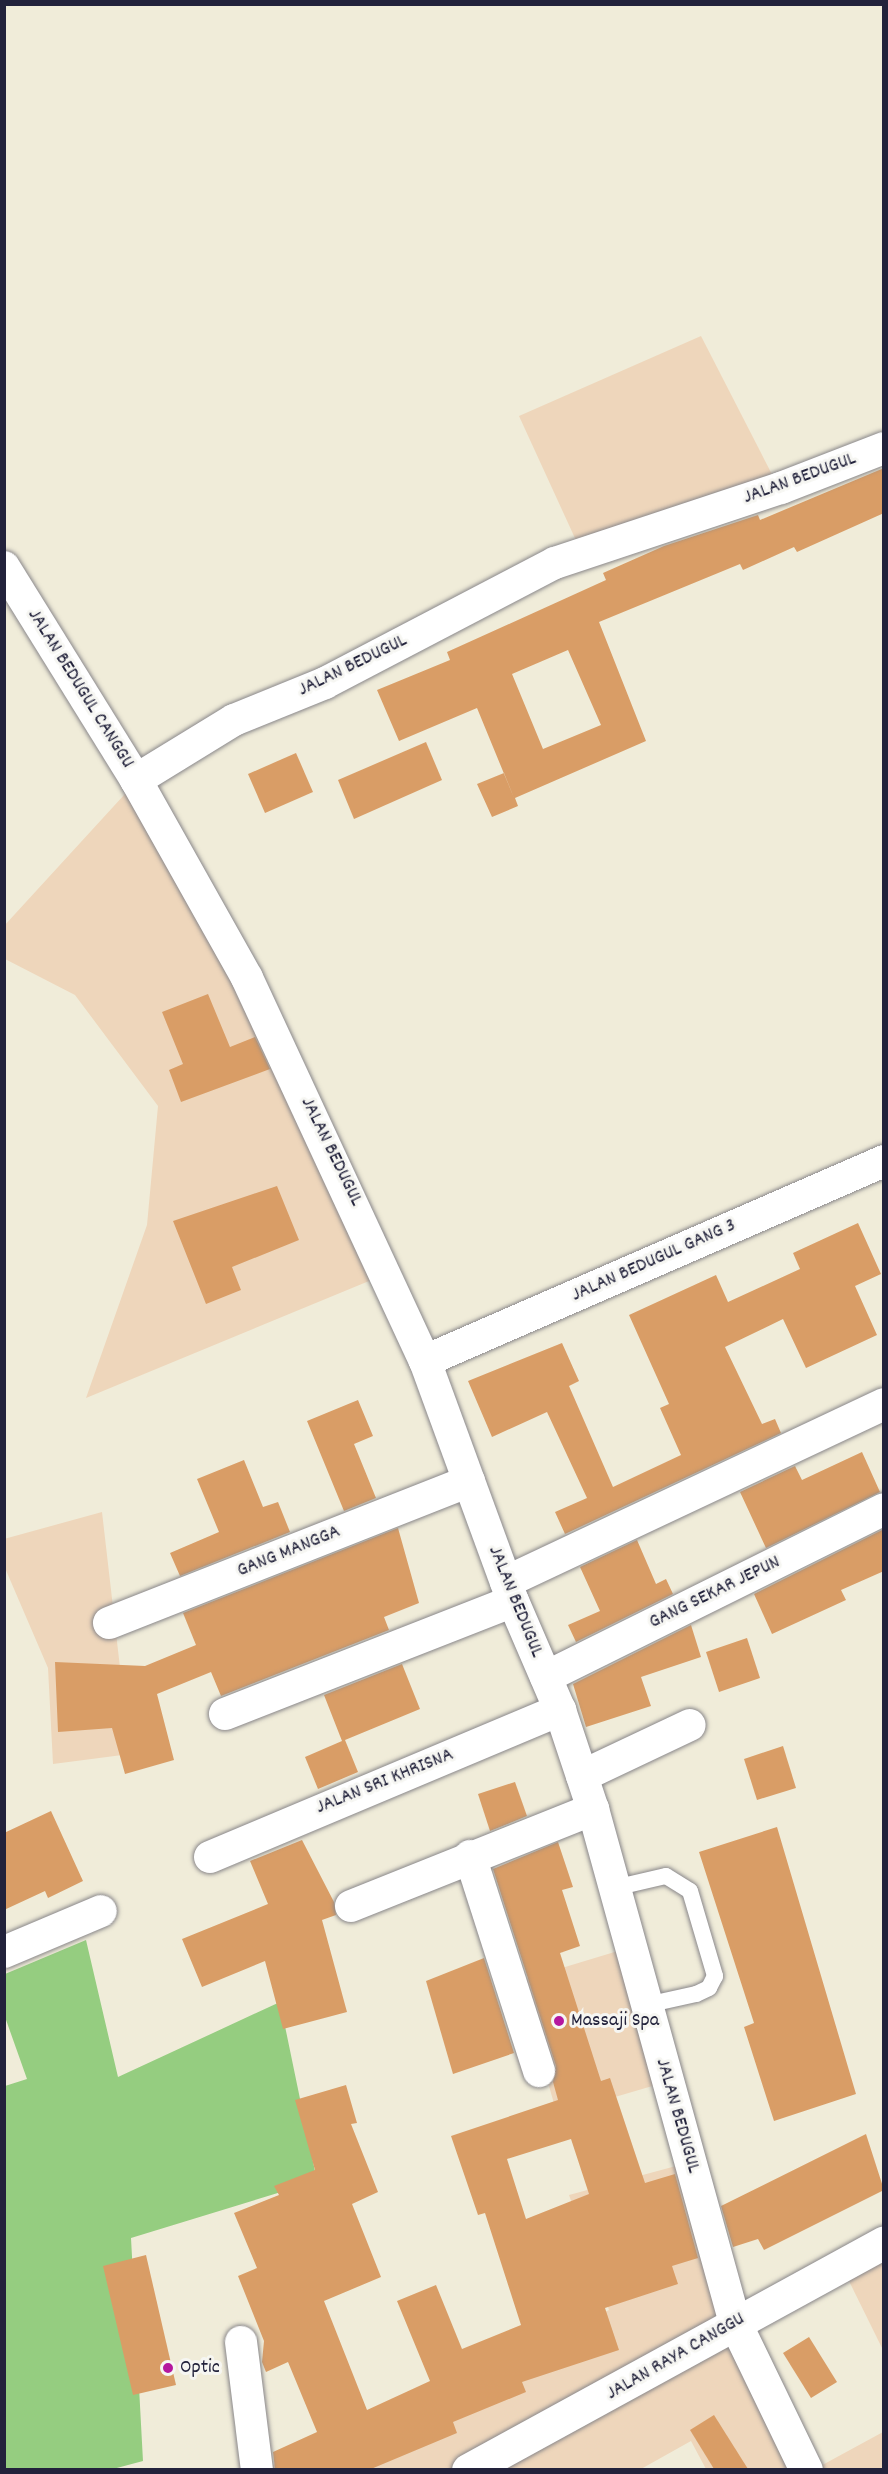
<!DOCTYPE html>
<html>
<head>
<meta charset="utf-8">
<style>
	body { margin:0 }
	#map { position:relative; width:888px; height:2474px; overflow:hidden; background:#f0ecd9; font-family:Dekko,sans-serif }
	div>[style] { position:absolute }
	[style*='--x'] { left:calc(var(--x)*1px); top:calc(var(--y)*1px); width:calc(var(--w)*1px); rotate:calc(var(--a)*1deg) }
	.built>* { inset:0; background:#eed6bb }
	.green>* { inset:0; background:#95cd80 }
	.building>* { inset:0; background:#d99d66 }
	.roads { filter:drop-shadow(0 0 2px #89878a) drop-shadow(0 0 2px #89878a) }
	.lane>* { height:16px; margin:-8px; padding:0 8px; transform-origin:8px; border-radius:8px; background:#fff }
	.street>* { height:32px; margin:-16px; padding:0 16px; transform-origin:16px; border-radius:16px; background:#fff }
	.secondary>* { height:33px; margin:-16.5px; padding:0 16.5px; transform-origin:16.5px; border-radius:16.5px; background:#fff }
	.dots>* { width:16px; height:16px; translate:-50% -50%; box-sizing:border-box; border:3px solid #f6f6f2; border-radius:50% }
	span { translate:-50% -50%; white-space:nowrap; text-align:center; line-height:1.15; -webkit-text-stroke:6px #f6f6f2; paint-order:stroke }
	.street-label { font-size:20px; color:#22223b }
	.poi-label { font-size:20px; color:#22223b }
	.left { translate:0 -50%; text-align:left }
	.frame { position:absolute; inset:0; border:6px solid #22223b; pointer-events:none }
</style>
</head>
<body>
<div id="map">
	<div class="built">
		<div style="clip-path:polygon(701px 336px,780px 490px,585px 560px,519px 416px)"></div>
		<div style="clip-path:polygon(135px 783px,386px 1274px,86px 1398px,147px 1225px,158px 1106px,75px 995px,5px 959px,4px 926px)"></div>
		<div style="clip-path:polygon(102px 1512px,130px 1754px,53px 1764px,48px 1668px,5px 1568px,4px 1539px)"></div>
		<div style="clip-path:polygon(631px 1947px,666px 2082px,557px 2114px,519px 1981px)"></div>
		<div style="clip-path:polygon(687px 2163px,815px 2469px,883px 2432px,883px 2469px,706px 2469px,691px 2441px,641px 2469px,262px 2470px,609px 2310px,569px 2195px)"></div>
		<div style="clip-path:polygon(883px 2257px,883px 2350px,847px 2277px)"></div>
	</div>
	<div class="green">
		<div style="clip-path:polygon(86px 1940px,118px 2077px,280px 2002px,317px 2181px,131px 2238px,143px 2461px,113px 2469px,5px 2469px,5px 2086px,27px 2079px,5px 2017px,5px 1974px)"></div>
	</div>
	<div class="building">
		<div style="clip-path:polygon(evenodd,884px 468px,884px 513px,797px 552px,794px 547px,743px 570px,740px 564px,599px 622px,646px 741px,515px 798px,518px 806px,492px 817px,477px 784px,504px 773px,514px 798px,477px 708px,399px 741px,377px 690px,450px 660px,447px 652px,606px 580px,603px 573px,664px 546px,758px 515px,760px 520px,884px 468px,568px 650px,601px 725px,543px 749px,512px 674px,568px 650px)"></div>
		<div style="clip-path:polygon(426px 742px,442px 780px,354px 819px,338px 780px)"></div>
		<div style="clip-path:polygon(296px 753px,313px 792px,265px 813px,248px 774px)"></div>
		<div style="clip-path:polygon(208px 994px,230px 1047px,255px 1037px,270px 1069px,181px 1102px,169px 1070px,183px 1064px,162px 1012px)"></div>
		<div style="clip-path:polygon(277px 1186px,299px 1240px,232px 1267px,241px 1290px,206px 1304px,173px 1221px)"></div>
		<div style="clip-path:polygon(858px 1223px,881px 1274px,855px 1286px,877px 1335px,806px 1368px,783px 1319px,725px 1347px,762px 1424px,775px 1419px,781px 1433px,565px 1534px,555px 1512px,587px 1498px,547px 1412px,492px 1437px,468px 1381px,562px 1343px,579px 1381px,569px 1386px,613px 1487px,681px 1455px,660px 1408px,669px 1404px,629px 1315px,716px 1275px,728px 1302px,800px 1269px,793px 1253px)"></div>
		<div style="clip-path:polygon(358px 1400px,373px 1436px,354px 1444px,376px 1498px,344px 1511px,307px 1421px)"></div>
		<div style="clip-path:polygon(862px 1452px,880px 1492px,766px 1548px,740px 1492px,795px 1466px,802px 1480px)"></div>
		<div style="clip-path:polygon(244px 1460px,263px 1507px,278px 1502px,290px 1532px,180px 1576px,170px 1553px,219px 1532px,197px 1479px)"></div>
		<div style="clip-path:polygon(398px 1528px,419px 1603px,384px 1617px,389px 1630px,221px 1696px,211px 1672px,157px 1694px,174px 1760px,125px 1774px,112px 1728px,58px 1732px,55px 1662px,145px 1666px,196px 1645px,183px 1613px)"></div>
		<div style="clip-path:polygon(884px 1529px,884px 1571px,841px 1590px,846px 1600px,772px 1634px,754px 1594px)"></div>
		<div style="clip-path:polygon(637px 1540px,656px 1584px,666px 1579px,673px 1594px,576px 1642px,568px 1625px,600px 1611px,580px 1567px)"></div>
		<div style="clip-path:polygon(691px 1625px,701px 1657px,641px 1677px,651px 1706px,586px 1727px,573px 1684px)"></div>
		<div style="clip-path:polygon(747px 1638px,760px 1678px,719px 1692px,706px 1652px)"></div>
		<div style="clip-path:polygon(402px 1664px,420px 1709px,345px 1740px,358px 1772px,318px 1789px,305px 1757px,342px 1741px,324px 1695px)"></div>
		<div style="clip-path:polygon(783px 1746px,796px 1788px,757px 1800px,744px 1759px)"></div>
		<div style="clip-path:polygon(515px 1782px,527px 1816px,490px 1831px,478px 1794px)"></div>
		<div style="clip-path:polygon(51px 1811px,83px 1881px,48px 1898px,45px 1891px,4px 1910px,4px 1833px)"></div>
		<div style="clip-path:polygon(777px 1827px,856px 2094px,774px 2121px,744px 2027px,754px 2023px,699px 1852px)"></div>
		<div style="clip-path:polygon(302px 1840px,334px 1902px,336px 1915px,322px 1920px,347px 2012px,283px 2029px,265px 1961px,202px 1987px,182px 1939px,268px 1904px,250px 1861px)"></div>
		<div style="clip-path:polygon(evenodd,558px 1842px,573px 1887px,562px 1890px,580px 1946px,560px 1953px,601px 2081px,610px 2078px,645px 2183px,675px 2174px,698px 2258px,672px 2266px,678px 2284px,605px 2308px,619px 2350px,522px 2382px,526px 2392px,453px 2422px,457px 2433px,371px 2469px,275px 2469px,273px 2452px,317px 2432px,288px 2362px,266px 2372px,262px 2362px,264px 2341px,238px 2276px,257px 2268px,234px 2213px,279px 2195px,274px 2186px,315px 2170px,295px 2100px,346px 2085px,357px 2123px,351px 2124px,378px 2192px,352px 2204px,381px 2277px,324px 2301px,367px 2410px,430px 2381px,397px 2301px,436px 2285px,462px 2349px,521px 2325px,485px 2213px,478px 2215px,451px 2136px,558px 2100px,553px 2082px,556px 2066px,493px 1869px,558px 1842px,571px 2139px,589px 2194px,526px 2219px,507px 2159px,571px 2139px)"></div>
		<div style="clip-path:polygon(484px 1958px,514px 2053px,453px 2074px,426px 1981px)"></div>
		<div style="clip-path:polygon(866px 2134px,884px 2190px,764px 2250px,758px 2239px,733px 2247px,721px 2206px)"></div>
		<div style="clip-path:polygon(146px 2255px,176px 2385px,133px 2395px,103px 2266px)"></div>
		<div style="clip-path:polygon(809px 2337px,837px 2382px,811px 2398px,783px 2353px)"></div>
		<div style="clip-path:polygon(714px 2415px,748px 2469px,714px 2469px,690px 2430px)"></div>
	</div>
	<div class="roads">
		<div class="lane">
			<div style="--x:614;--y:1888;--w:53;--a:-13"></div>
			<div style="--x:666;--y:1876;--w:28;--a:32"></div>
			<div style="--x:690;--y:1891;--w:89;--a:73.6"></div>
			<div style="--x:715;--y:1976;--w:13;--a:117"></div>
			<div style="--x:709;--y:1988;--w:14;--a:155"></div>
			<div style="--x:696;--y:1994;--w:51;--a:167.6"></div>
		</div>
		<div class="street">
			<div style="--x:4;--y:567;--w:251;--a:58.2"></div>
			<div style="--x:136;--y:780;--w:227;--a:60.7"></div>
			<div style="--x:247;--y:978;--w:422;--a:65.1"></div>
			<div style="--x:425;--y:1361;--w:256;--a:69.9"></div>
			<div style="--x:513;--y:1601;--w:119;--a:66.7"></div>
			<div style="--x:560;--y:1710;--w:104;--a:71.6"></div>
			<div style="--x:593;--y:1809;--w:533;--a:74.56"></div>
			<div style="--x:136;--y:780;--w:115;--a:-31.5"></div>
			<div style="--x:234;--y:720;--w:98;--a:-22.1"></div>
			<div style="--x:325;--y:683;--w:259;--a:-27.6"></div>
			<div style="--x:555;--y:563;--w:238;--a:-18.4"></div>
			<div style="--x:781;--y:488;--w:110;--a:-21.2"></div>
			<div style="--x:425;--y:1361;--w:501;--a:-23.54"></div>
			<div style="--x:506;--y:1582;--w:418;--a:-25.2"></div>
			<div style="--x:109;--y:1623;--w:387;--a:-21.5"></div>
			<div style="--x:546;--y:1677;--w:377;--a:-26.4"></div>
			<div style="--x:225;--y:1714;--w:309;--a:-21.4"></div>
			<div style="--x:582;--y:1776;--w:119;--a:-25.3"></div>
			<div style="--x:470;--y:1856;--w:226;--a:72.2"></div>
			<div style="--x:210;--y:1857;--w:380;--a:-22.8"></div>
			<div style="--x:351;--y:1906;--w:261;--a:-21.8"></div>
			<div style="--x:4;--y:1952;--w:105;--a:-22.9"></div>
			<div style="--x:241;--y:2342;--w:129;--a:82.9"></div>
		</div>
		<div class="secondary">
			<div style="--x:735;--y:2323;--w:163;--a:64.2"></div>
			<div style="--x:468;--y:2470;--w:474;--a:-28.7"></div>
		</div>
	</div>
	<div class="dots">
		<div style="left:559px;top:2021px;background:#b5179e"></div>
		<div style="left:168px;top:2368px;background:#b5179e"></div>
	</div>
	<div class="street-label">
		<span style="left:800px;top:479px;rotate:-20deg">JALAN BEDUGUL</span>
		<span style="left:353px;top:666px;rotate:-26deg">JALAN BEDUGUL</span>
		<span style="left:80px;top:689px;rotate:58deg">JALAN BEDUGUL CANGGU</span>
		<span style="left:331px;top:1152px;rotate:64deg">JALAN BEDUGUL</span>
		<span style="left:654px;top:1261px;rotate:-24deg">JALAN BEDUGUL GANG 3</span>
		<span style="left:289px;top:1552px;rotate:-22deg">GANG MANGGA</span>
		<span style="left:715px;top:1593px;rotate:-26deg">GANG SEKAR JEPUN</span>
		<span style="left:515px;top:1602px;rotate:68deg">JALAN BEDUGUL</span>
		<span style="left:385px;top:1782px;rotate:-22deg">JALAN SRI KHRISNA</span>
		<span style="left:677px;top:2116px;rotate:74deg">JALAN BEDUGUL</span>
		<span style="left:676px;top:2357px;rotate:-30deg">JALAN RAYA CANGGU</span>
	</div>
	<div class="poi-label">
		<span class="left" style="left:571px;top:2021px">Massaji Spa</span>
		<span class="left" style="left:180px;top:2368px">Optic</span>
	</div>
	<div class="frame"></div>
</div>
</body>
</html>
